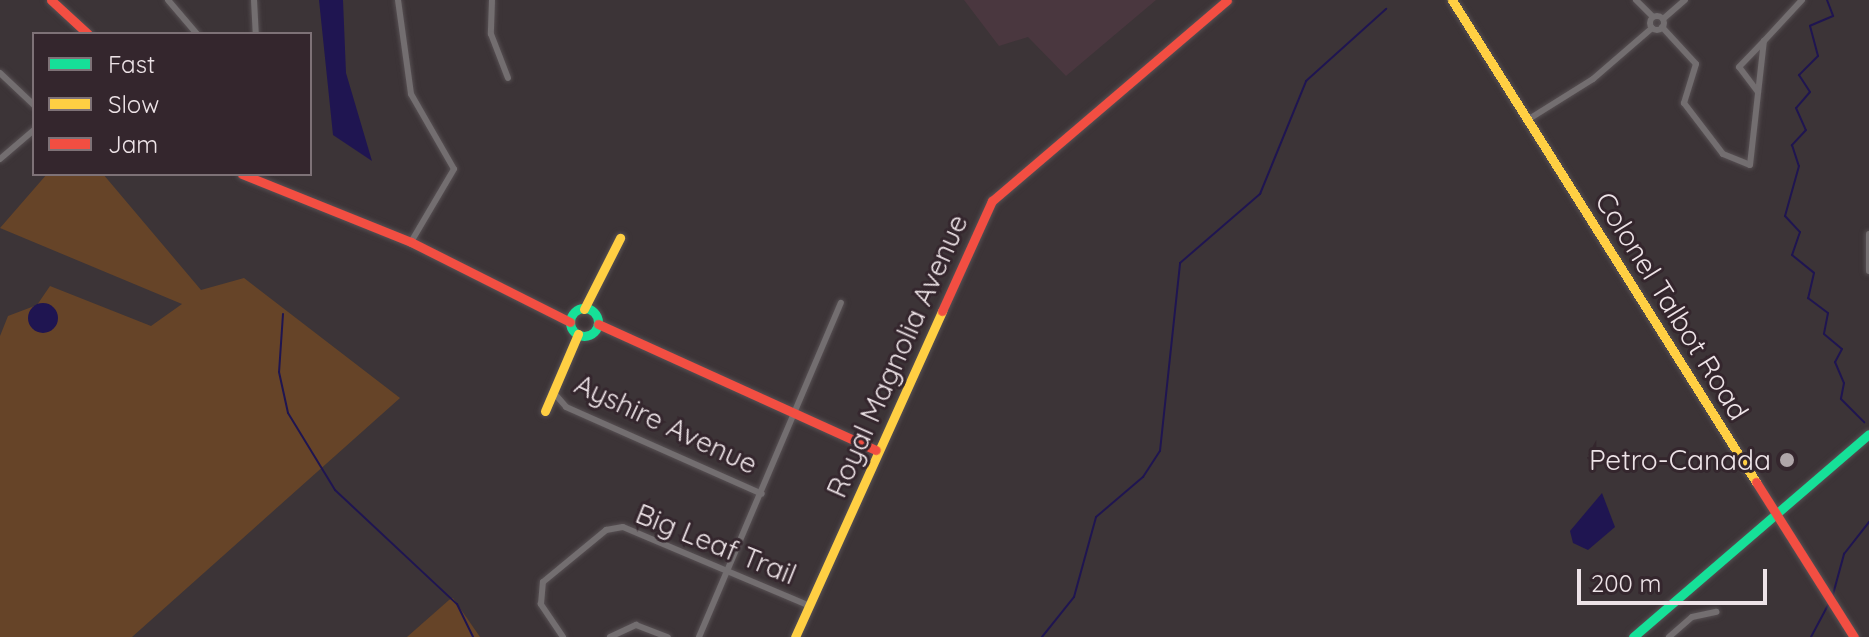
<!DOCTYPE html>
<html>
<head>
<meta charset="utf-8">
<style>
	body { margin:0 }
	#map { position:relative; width:1869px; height:637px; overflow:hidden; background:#3c3437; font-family:Quicksand,sans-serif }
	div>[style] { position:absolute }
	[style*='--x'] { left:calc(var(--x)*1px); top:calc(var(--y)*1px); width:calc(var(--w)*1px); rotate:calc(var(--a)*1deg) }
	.built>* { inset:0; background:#4a373f }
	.green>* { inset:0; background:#664428 }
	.water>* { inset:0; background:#1f1551 }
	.round { border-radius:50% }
	.stream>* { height:2px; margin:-1px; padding:0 1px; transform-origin:1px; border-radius:1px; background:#1f1551 }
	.roads { filter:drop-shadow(0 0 2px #575053) drop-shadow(0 0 2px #575053) }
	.street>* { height:6px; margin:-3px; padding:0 3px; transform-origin:3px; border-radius:3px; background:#736e70 }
	.street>.ring { margin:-3px; padding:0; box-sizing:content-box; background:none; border:6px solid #736e70; border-radius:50% }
	.fast>* { height:9px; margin:-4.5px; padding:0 4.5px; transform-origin:4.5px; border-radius:4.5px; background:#16e098 }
	.fast>.ring { margin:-4.5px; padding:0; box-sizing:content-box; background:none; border:9px solid #16e098; border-radius:50% }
	.slow>* { height:9px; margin:-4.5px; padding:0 4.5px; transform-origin:4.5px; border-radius:4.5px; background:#ffcf43 }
	.jam>* { height:9px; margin:-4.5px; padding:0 4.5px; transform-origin:4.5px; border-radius:4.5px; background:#f24e42 }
	.dots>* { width:22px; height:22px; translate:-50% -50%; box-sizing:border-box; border:4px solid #34262d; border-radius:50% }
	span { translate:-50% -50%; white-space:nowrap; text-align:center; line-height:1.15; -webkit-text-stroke:6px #34262d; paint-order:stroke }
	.street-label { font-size:28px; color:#ede3e7 }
	.poi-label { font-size:28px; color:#ede3e7 }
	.right { translate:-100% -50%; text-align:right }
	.legend { position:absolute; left:32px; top:32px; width:280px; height:144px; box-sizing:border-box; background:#34262d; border:2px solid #7e7277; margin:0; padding:10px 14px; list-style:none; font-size:24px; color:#ede3e7 }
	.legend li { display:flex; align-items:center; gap:16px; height:40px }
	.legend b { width:40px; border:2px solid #7e7277 }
	.scale { position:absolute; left:1577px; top:569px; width:190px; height:36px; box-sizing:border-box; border:4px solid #ede3e7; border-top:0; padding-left:10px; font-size:24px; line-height:28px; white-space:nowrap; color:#ede3e7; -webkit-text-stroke:6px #34262d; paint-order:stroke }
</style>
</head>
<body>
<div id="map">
	<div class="built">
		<div style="clip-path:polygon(964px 0,1156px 0,1066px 76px,1028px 37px,999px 46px)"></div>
	</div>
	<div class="green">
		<div style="clip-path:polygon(47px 174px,103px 174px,201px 290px,244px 278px,400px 398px,132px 637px,0 637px,0 336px,8px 316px,37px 305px,50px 286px,151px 326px,182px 304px,0 228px)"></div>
		<div style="clip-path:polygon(453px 598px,480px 637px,407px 637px,449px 600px)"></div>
	</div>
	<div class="water">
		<div style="clip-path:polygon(319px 0,343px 0,346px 73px,372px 161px,333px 135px)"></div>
		<div class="round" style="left:28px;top:303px;width:30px;height:30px"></div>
		<div style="clip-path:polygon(1602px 493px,1615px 527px,1588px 550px,1573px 543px,1570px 531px)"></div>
	</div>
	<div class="stream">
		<div style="--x:1827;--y:0;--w:17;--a:69"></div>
		<div style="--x:1833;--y:16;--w:25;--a:157"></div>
		<div style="--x:1810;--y:26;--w:31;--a:75"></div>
		<div style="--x:1818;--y:56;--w:27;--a:135"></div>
		<div style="--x:1799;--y:75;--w:20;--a:57"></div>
		<div style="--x:1810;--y:92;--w:21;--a:131"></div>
		<div style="--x:1796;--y:108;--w:24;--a:66"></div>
		<div style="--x:1806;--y:130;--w:21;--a:133"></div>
		<div style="--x:1792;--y:145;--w:22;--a:72"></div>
		<div style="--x:1799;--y:166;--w:52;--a:105.6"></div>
		<div style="--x:1785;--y:216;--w:22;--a:47"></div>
		<div style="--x:1800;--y:232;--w:24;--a:109"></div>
		<div style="--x:1792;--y:255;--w:28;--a:39"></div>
		<div style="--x:1814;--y:273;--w:26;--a:103"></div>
		<div style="--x:1808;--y:298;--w:25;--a:37"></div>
		<div style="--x:1828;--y:313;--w:21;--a:101"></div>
		<div style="--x:1824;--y:334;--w:23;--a:40"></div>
		<div style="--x:1842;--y:349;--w:15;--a:118"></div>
		<div style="--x:1835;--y:362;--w:23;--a:67"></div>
		<div style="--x:1844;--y:383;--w:16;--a:101"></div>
		<div style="--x:1841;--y:399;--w:33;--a:45"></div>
		<div style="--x:283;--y:314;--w:58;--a:93.9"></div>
		<div style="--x:279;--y:372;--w:42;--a:77.6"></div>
		<div style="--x:288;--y:413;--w:90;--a:58.6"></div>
		<div style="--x:335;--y:490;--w:167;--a:43.1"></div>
		<div style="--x:457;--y:604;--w:37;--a:64"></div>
		<div style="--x:1832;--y:598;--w:46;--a:-74.7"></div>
		<div style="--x:1844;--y:554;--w:41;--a:-52"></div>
		<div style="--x:1042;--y:637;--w:51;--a:-51.3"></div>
		<div style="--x:1074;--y:597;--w:83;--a:-74.6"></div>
		<div style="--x:1096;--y:517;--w:62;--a:-40.4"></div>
		<div style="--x:1143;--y:477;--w:31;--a:-57"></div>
		<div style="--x:1160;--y:451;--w:189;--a:-83.9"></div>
		<div style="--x:1180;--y:263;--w:106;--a:-40.8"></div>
		<div style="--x:1260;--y:194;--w:122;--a:-67.8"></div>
		<div style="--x:1306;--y:81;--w:108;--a:-42"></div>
		<div style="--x:1811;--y:637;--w:38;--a:-62"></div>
	</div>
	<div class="roads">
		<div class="street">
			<div style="--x:168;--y:0;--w:45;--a:49.5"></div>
			<div style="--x:254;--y:0;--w:34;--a:87"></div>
			<div style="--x:398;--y:0;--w:95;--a:82.1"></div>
			<div style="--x:411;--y:94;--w:86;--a:60.2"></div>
			<div style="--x:454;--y:169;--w:85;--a:120.5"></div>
			<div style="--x:492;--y:0;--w:34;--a:92"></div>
			<div style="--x:491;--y:34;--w:47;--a:68.9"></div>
			<div style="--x:1636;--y:0;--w:24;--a:45"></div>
			<div class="ring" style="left:1650px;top:16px;width:8px;height:8px"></div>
			<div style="--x:1663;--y:19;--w:29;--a:-41"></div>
			<div style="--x:1662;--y:27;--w:50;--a:47.4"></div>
			<div style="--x:1696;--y:64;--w:41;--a:107.1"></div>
			<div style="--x:1684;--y:103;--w:64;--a:52.6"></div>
			<div style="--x:1723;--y:154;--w:29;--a:22"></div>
			<div style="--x:1750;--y:165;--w:125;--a:-83.6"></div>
			<div style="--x:1764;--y:41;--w:56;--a:-47.2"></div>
			<div style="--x:0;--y:73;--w:47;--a:43.3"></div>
			<div style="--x:1758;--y:92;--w:31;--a:-127"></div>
			<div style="--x:1739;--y:67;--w:36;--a:-46"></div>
			<div style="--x:1529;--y:119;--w:75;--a:-32"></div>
			<div style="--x:1593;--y:79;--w:78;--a:-40.8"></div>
			<div style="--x:0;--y:159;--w:45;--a:-40.5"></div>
			<div style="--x:1869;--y:234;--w:37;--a:90"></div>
			<div style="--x:554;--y:393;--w:18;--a:49"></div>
			<div style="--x:566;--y:407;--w:214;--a:23.9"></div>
			<div style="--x:563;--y:637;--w:40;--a:-124"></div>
			<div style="--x:541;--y:604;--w:22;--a:-85"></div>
			<div style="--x:543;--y:582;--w:82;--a:-39.5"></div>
			<div style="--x:606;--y:530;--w:17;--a:-10"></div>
			<div style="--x:623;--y:527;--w:201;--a:22.9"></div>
			<div style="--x:610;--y:637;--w:29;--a:-25"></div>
			<div style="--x:636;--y:625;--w:34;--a:21"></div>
			<div style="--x:699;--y:637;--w:363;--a:-67"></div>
			<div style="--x:1669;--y:637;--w:30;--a:-41"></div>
			<div style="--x:1692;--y:617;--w:25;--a:-12"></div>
		</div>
		<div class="fast">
			<div class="ring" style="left:570px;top:308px;width:19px;height:19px"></div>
			<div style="--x:1633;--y:637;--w:311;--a:-40.7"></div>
		</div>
		<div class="slow">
			<div style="--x:1452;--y:0;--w:570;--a:57.76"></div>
			<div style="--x:584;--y:309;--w:80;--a:-63.1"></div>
			<div style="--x:545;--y:411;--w:84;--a:-66.8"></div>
			<div style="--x:795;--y:637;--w:358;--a:-65.7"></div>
		</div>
		<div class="jam">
			<div style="--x:51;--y:0;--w:50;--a:42.6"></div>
			<div style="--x:242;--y:174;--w:182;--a:21.9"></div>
			<div style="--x:411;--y:242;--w:178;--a:26.7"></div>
			<div style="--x:942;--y:311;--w:121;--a:-65.6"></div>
			<div style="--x:992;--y:201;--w:309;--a:-40.5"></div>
			<div style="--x:598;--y:324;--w:305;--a:24.4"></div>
			<div style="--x:1756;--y:482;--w:183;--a:57.7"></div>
		</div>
	</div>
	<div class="dots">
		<div style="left:1787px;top:460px;background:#afa6a9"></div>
	</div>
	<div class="street-label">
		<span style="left:1672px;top:306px;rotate:58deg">Colonel Talbot Road</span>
		<span style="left:897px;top:356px;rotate:-66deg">Royal Magnolia Avenue</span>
		<span style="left:666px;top:424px;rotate:25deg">Ayshire Avenue</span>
		<span style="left:716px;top:544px;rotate:22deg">Big Leaf Trail</span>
	</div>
	<div class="poi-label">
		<span class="right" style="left:1771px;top:460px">Petro-Canada</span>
	</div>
	<ul class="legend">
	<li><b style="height:10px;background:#16e098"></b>Fast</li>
	<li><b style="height:10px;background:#ffcf43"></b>Slow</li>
	<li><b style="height:10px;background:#f24e42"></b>Jam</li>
	</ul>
	<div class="scale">200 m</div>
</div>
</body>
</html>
